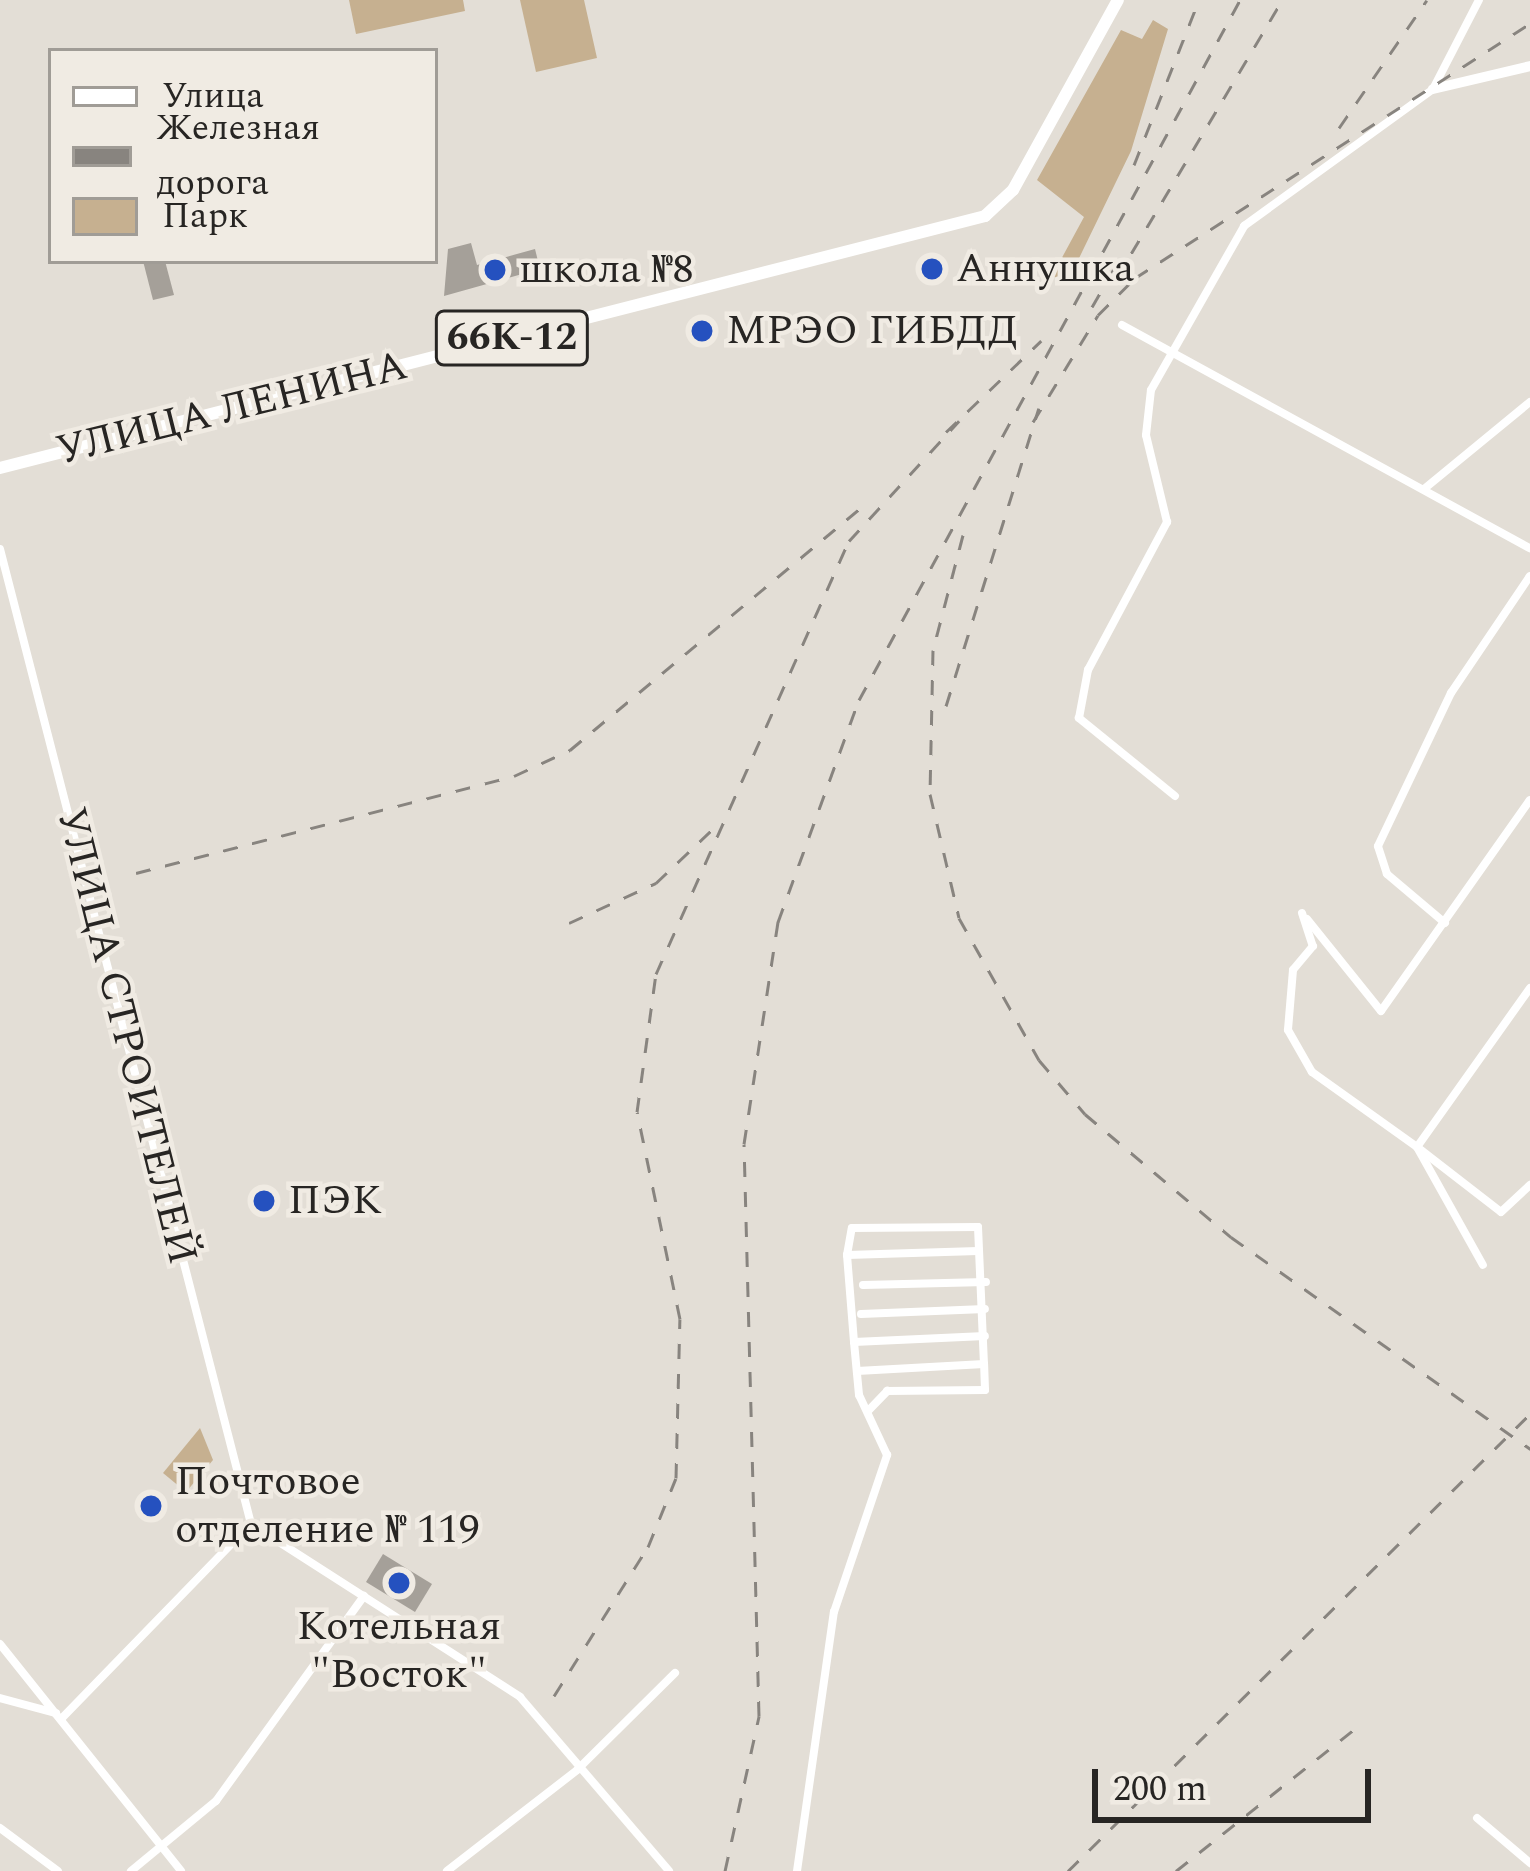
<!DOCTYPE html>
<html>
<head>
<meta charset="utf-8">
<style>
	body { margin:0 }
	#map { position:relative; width:1530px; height:1871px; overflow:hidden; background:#e3ded6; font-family:Spectral,serif }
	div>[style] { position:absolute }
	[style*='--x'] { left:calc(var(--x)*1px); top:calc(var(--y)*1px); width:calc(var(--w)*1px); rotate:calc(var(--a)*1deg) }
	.green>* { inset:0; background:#c6b090 }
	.building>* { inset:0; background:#a5a099 }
	.street>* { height:8px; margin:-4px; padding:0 4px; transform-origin:4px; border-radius:4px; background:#fff }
	.secondary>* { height:10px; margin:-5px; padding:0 5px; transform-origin:5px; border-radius:5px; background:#fff }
	.primary>* { height:12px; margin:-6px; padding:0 6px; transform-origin:6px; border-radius:6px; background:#fff }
	.rail>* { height:3px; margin-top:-1.5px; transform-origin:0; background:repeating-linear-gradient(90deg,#88847f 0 15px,transparent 0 30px) }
	.dots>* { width:33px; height:33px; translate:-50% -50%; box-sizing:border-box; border:6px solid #f0ebe3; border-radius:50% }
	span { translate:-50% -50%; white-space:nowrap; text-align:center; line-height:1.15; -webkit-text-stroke:9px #f0ebe3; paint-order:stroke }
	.shield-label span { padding:3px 9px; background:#f0ebe3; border:3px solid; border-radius:9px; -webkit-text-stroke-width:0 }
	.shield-label { font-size:39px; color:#272523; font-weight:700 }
	.poi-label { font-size:42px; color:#272523 }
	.left { translate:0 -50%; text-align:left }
	.street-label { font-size:42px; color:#272523 }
	.legend { position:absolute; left:48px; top:48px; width:390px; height:216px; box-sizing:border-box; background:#f0ebe3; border:3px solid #a09c96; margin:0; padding:15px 21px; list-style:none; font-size:36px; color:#272523 }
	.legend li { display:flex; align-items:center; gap:24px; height:60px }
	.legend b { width:60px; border:3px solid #a09c96 }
	.scale { position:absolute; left:1092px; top:1769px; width:279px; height:54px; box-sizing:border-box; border:6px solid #272523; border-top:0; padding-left:15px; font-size:36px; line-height:42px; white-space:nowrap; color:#272523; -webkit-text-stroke:9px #f0ebe3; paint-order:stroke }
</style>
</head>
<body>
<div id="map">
	<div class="green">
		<div style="clip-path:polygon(349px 0,463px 0,465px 11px,356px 34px)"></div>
		<div style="clip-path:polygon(520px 0,584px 0,597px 58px,536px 72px)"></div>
		<div style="clip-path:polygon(1153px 20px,1168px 29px,1131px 151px,1067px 283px,1052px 276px,1084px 217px,1037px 180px,1121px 30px,1142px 39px)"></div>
		<div style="clip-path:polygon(200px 1428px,213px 1460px,186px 1492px,163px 1473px)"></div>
	</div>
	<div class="building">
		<div style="clip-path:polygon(471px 243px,477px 265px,535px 249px,540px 269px,444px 296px,448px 249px)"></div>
		<div style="clip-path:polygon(143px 261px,165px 261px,174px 295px,153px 300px)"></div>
		<div style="clip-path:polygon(383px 1554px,432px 1584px,415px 1612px,366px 1582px)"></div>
	</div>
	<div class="street">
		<div style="--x:1122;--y:325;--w:465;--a:28.7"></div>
		<div style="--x:1424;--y:489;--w:137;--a:-39.4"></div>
		<div style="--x:0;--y:549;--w:1007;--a:75.56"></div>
		<div style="--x:1175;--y:796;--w:124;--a:-140.9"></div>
		<div style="--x:1079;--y:718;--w:49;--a:-79.4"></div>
		<div style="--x:1088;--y:670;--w:168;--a:-61.9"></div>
		<div style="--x:1167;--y:522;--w:89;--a:-103.6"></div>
		<div style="--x:1146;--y:435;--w:45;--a:-83.7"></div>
		<div style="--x:1151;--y:390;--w:189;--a:-60.4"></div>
		<div style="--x:1244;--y:226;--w:233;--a:-35.9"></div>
		<div style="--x:1433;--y:89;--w:100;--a:-62.7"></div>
		<div style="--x:1302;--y:913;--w:35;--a:72"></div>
		<div style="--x:1313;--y:946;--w:31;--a:130"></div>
		<div style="--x:1293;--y:970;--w:60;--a:94.8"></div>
		<div style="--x:1288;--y:1030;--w:48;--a:60.3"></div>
		<div style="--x:1312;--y:1072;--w:129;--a:35.5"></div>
		<div style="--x:1417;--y:1147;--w:135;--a:60.8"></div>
		<div style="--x:1307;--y:919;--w:118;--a:51.2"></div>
		<div style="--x:1381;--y:1011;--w:258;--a:-54.8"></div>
		<div style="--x:1445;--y:923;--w:76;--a:-139.8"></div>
		<div style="--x:1387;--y:874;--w:29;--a:-108"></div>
		<div style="--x:1378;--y:846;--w:170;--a:-64.5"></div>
		<div style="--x:1451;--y:693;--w:141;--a:-56"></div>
		<div style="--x:1530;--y:988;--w:195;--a:125.4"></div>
		<div style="--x:1417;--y:1147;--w:106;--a:37.7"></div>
		<div style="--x:1501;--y:1212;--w:40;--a:-43"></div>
		<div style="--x:847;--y:1255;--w:131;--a:-1.7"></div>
		<div style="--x:863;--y:1285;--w:123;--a:-1.4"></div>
		<div style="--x:861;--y:1314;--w:124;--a:-2.3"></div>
		<div style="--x:854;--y:1342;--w:131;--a:-2.6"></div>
		<div style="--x:868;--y:1411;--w:28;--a:-46"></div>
		<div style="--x:887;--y:1391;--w:98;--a:-0.6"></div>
		<div style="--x:985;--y:1390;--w:26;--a:-92"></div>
		<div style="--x:251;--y:1524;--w:320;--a:32.7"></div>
		<div style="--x:520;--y:1697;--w:229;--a:49.4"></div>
		<div style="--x:0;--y:1644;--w:290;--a:51.4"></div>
		<div style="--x:0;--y:1698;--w:58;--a:15"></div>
		<div style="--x:63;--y:1717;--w:269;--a:-45.8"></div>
		<div style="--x:1477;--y:1818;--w:70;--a:40.3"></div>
		<div style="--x:0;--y:1828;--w:72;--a:36.6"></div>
		<div style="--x:131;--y:1871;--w:110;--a:-39.5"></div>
		<div style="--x:216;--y:1801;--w:253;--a:-54.2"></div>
		<div style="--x:447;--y:1871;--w:165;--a:-37.8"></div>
		<div style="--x:577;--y:1770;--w:138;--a:-44.7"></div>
		<div style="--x:797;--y:1871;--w:262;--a:-81.9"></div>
		<div style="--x:834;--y:1612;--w:166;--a:-71.3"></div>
		<div style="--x:887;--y:1455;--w:66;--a:-115"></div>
		<div style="--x:859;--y:1395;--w:53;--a:-95.4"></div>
		<div style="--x:854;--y:1342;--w:87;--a:-94.6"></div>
		<div style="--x:847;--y:1255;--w:27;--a:-80"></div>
		<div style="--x:852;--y:1228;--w:126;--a:-0.5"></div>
		<div style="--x:978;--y:1227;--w:137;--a:87.5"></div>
		<div style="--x:984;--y:1364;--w:127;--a:176.8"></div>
	</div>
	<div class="secondary">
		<div style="--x:1433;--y:89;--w:100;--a:-13.3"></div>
	</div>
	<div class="primary">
		<div style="--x:0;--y:468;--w:1017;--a:-14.35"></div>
		<div style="--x:985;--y:216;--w:38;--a:-43"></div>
		<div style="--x:1013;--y:190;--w:217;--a:-61.1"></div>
	</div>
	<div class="rail">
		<div style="--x:1339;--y:128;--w:155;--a:-55.5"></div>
		<div style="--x:1134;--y:165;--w:177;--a:-68.5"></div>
		<div style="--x:1116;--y:279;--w:325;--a:-59.2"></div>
		<div style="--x:1092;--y:307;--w:54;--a:-60.1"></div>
		<div style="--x:1033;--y:422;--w:125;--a:-58.7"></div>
		<div style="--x:1098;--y:315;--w:52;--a:-45"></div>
		<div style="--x:1135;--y:278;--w:470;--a:-32.8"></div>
		<div style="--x:946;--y:432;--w:132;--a:-43.8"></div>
		<div style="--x:963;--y:535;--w:119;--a:104.6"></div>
		<div style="--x:933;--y:650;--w:144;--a:91.2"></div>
		<div style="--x:930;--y:794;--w:127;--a:76.8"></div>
		<div style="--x:959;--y:918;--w:163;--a:60.6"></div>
		<div style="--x:1039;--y:1060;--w:71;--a:49.6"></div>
		<div style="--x:1085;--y:1114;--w:191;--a:40.1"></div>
		<div style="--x:1231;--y:1237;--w:367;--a:35.3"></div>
		<div style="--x:946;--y:706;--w:312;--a:-72.7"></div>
		<div style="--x:136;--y:873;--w:390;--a:-14.4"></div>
		<div style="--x:514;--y:776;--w:62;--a:-24.9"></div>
		<div style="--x:570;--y:750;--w:378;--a:-39.8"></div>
		<div style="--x:569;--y:923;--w:96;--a:-24.7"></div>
		<div style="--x:656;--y:883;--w:88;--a:-43.6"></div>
		<div style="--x:554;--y:1696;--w:176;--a:-57.8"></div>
		<div style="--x:648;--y:1547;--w:74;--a:-67.9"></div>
		<div style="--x:676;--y:1478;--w:159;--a:-88.6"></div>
		<div style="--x:680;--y:1319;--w:211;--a:-101.7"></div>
		<div style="--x:637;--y:1112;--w:139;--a:-82.2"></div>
		<div style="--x:656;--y:974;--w:474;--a:-66"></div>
		<div style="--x:849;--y:541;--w:163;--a:-47.5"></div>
		<div style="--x:725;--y:1871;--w:159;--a:-77.6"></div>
		<div style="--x:759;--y:1716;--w:572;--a:-91.5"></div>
		<div style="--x:744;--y:1144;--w:225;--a:-81.3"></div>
		<div style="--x:778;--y:922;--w:236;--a:-70"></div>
		<div style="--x:859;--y:700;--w:797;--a:-61.44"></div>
		<div style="--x:1068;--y:1871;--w:650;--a:-44.69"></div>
		<div style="--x:1176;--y:1871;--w:230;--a:-38.5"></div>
	</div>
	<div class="dots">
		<div style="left:932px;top:269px;background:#2551bf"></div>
		<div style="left:495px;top:270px;background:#2551bf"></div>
		<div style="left:702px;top:331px;background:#2551bf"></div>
		<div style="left:264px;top:1201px;background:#2551bf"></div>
		<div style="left:151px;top:1506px;background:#2551bf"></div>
		<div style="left:399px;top:1583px;background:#2551bf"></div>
	</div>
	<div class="shield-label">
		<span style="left:512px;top:338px">66К-12</span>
	</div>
	<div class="poi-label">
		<span class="left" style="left:956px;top:269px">Аннушка</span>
		<span class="left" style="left:519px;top:270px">школа №8</span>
		<span class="left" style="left:726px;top:331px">МРЭО ГИБДД</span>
		<span class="left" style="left:288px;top:1201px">ПЭК</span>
		<span class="left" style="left:175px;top:1506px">Почтовое<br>отделение № 119</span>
		<span style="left:399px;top:1651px">Котельная<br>"Восток"</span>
	</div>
	<div class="street-label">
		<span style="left:232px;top:409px;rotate:-14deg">УЛИЦА ЛЕНИНА</span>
		<span style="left:126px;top:1036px;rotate:76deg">УЛИЦА СТРОИТЕЛЕЙ</span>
	</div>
	<ul class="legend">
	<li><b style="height:15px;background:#fff"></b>Улица</li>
	<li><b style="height:15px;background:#88847f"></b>Железная дорога</li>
	<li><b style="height:33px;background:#c6b090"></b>Парк</li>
	</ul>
	<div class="scale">200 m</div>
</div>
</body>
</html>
